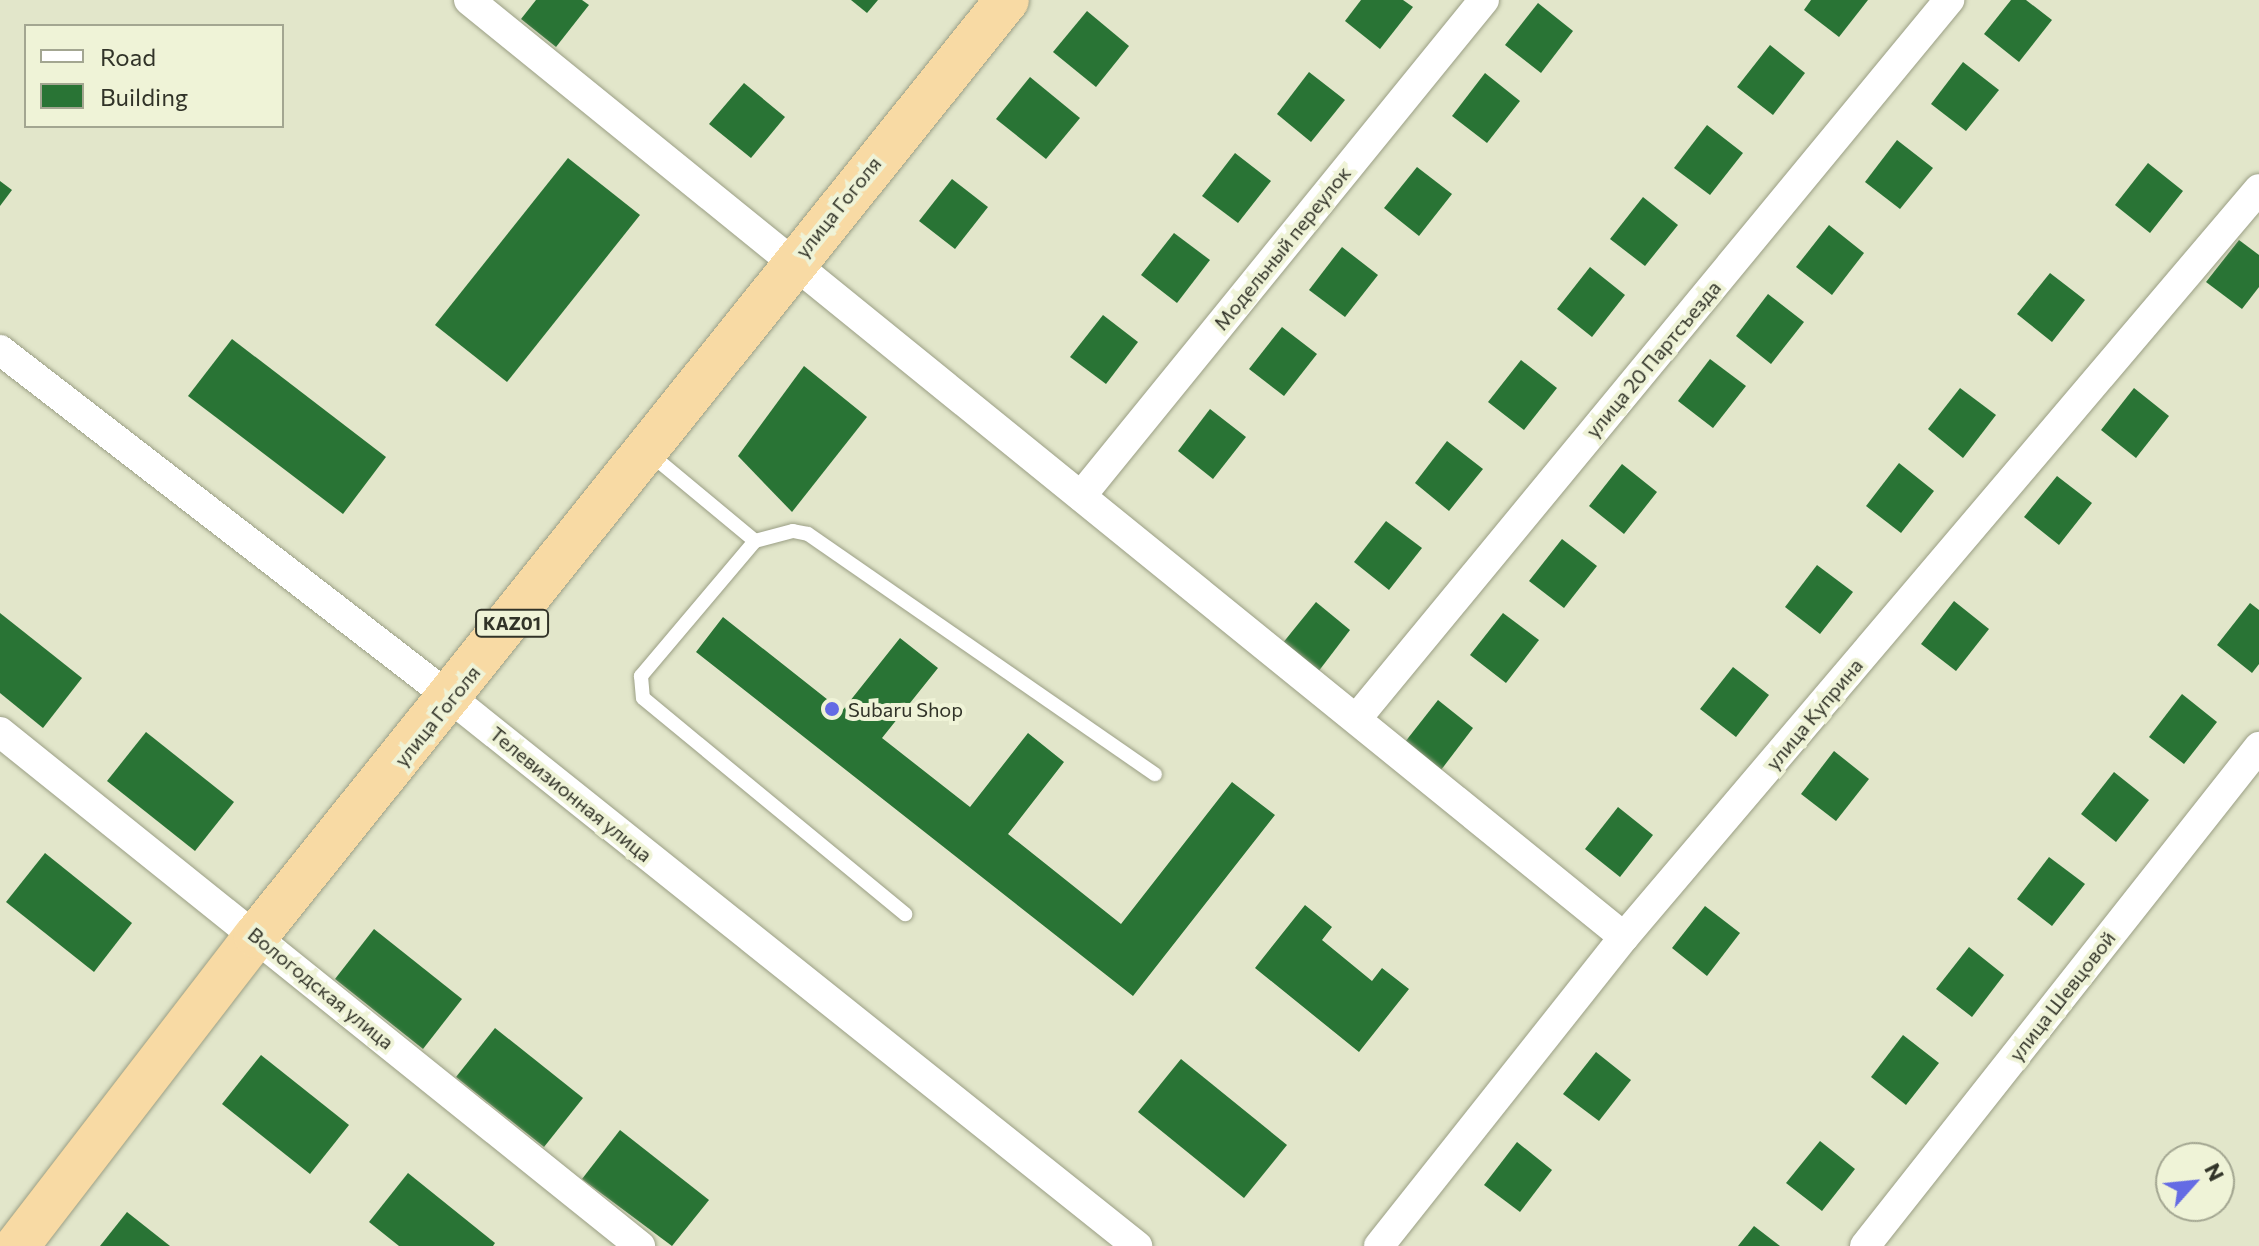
<!DOCTYPE html>
<html>
<head>
<meta charset="utf-8">
<style>
	body { margin:0 }
	#map { position:relative; width:2259px; height:1246px; overflow:hidden; background:#e2e6ca; font-family:Commissioner,sans-serif }
	div>[style] { position:absolute }
	[style*='--x'] { left:calc(var(--x)*1px); top:calc(var(--y)*1px); width:calc(var(--w)*1px); rotate:calc(var(--a)*1deg) }
	.building>* { inset:0; background:#297435 }
	.roads { filter:drop-shadow(0 0 2px #9b9f85) drop-shadow(0 0 2px #9b9f85) }
	.service>* { height:14px; margin:-7px; padding:0 7px; transform-origin:7px; border-radius:7px; background:#fff }
	.minor>* { height:30px; margin:-15px; padding:0 15px; transform-origin:15px; border-radius:15px; background:#fff }
	.trunk>* { height:44px; margin:-22px; padding:0 22px; transform-origin:22px; border-radius:22px; background:#f8daa4 }
	.dots>* { width:22px; height:22px; translate:-50% -50%; box-sizing:border-box; border:4px solid #eff3d7; border-radius:50% }
	span { translate:-50% -50%; white-space:nowrap; text-align:center; line-height:1.15; -webkit-text-stroke:8px #eff3d7; paint-order:stroke }
	.shield-label span { padding:2px 6px; background:#eff3d7; border:2px solid; border-radius:6px; -webkit-text-stroke-width:0 }
	.shield-label { font-size:18px; color:#313328; font-weight:700 }
	.street-label { font-size:20px; color:#313328 }
	.poi-label { font-size:20px; color:#313328 }
	.left { translate:0 -50%; text-align:left }
	.legend { position:absolute; left:24px; top:24px; width:260px; height:104px; box-sizing:border-box; background:#eff3d7; border:2px solid #a3a691; margin:0; padding:10px 14px; list-style:none; font-size:24px; color:#313328 }
	.legend li { display:flex; align-items:center; gap:16px; height:40px }
	.legend b { width:40px; border:2px solid #a3a691 }
	.north { position:absolute; left:2155px; top:1142px; width:80px; height:80px; box-sizing:border-box; background:#eff3d7; border:2px solid #a3a691; border-radius:50%; rotate:63deg; font-size:22px; font-weight:700; line-height:32px; text-align:center; color:#313328 }
	.north::after { content:''; display:block; margin:auto; width:28px; height:36px; background:#646be4; clip-path:polygon(50% 0,100% 100%,50% 72%,0 100%) }
</style>
</head>
<body>
<div id="map">
	<div class="building">
		<div style="clip-path:polygon(536px 0,582px 0,589px 5px,556px 47px,521px 19px)"></div>
		<div style="clip-path:polygon(851px 0,878px 0,867px 13px)"></div>
		<div style="clip-path:polygon(1361px 0,1403px 0,1413px 7px,1380px 49px,1345px 21px)"></div>
		<div style="clip-path:polygon(1811px 0,1868px 0,1839px 37px,1804px 10px)"></div>
		<div style="clip-path:polygon(2011px 0,2026px 0,2052px 20px,2019px 62px,1984px 34px)"></div>
		<div style="clip-path:polygon(1538px 3px,1573px 31px,1541px 73px,1505px 45px)"></div>
		<div style="clip-path:polygon(1087px 11px,1129px 46px,1096px 87px,1053px 52px)"></div>
		<div style="clip-path:polygon(1770px 45px,1805px 73px,1773px 115px,1737px 87px)"></div>
		<div style="clip-path:polygon(1963px 62px,1999px 90px,1966px 131px,1931px 104px)"></div>
		<div style="clip-path:polygon(1309px 72px,1345px 100px,1311px 142px,1277px 114px)"></div>
		<div style="clip-path:polygon(1485px 73px,1520px 101px,1487px 143px,1452px 116px)"></div>
		<div style="clip-path:polygon(1030px 77px,1080px 118px,1046px 159px,996px 119px)"></div>
		<div style="clip-path:polygon(744px 83px,785px 117px,751px 158px,709px 124px)"></div>
		<div style="clip-path:polygon(1707px 125px,1743px 153px,1710px 195px,1674px 168px)"></div>
		<div style="clip-path:polygon(1897px 140px,1933px 168px,1900px 209px,1865px 182px)"></div>
		<div style="clip-path:polygon(1235px 153px,1271px 181px,1238px 223px,1202px 196px)"></div>
		<div style="clip-path:polygon(568px 158px,640px 215px,507px 382px,435px 325px)"></div>
		<div style="clip-path:polygon(2148px 163px,2183px 191px,2150px 233px,2115px 205px)"></div>
		<div style="clip-path:polygon(1417px 167px,1452px 194px,1419px 236px,1384px 208px)"></div>
		<div style="clip-path:polygon(952px 179px,988px 207px,955px 249px,919px 221px)"></div>
		<div style="clip-path:polygon(0 181px,12px 190px,0 206px)"></div>
		<div style="clip-path:polygon(1643px 197px,1678px 225px,1645px 266px,1610px 239px)"></div>
		<div style="clip-path:polygon(1829px 225px,1864px 253px,1832px 295px,1796px 267px)"></div>
		<div style="clip-path:polygon(1174px 233px,1210px 260px,1177px 303px,1141px 275px)"></div>
		<div style="clip-path:polygon(2239px 240px,2259px 255px,2259px 287px,2242px 309px,2206px 282px)"></div>
		<div style="clip-path:polygon(1342px 247px,1378px 275px,1345px 317px,1309px 290px)"></div>
		<div style="clip-path:polygon(1590px 267px,1625px 295px,1592px 337px,1557px 309px)"></div>
		<div style="clip-path:polygon(2050px 273px,2085px 300px,2052px 342px,2017px 314px)"></div>
		<div style="clip-path:polygon(1768px 294px,1804px 322px,1771px 364px,1736px 336px)"></div>
		<div style="clip-path:polygon(1103px 315px,1138px 342px,1106px 384px,1070px 357px)"></div>
		<div style="clip-path:polygon(1282px 327px,1317px 354px,1284px 396px,1249px 369px)"></div>
		<div style="clip-path:polygon(232px 339px,386px 457px,343px 514px,188px 396px)"></div>
		<div style="clip-path:polygon(1710px 359px,1746px 386px,1713px 428px,1678px 401px)"></div>
		<div style="clip-path:polygon(1521px 360px,1557px 388px,1524px 430px,1488px 402px)"></div>
		<div style="clip-path:polygon(804px 366px,867px 417px,792px 512px,738px 456px)"></div>
		<div style="clip-path:polygon(1960px 388px,1996px 415px,1963px 458px,1928px 429px)"></div>
		<div style="clip-path:polygon(2134px 388px,2169px 416px,2136px 458px,2101px 430px)"></div>
		<div style="clip-path:polygon(1210px 409px,1246px 437px,1213px 479px,1178px 451px)"></div>
		<div style="clip-path:polygon(1447px 441px,1483px 469px,1449px 511px,1415px 483px)"></div>
		<div style="clip-path:polygon(1899px 463px,1934px 491px,1901px 533px,1866px 506px)"></div>
		<div style="clip-path:polygon(1622px 464px,1657px 492px,1624px 534px,1589px 506px)"></div>
		<div style="clip-path:polygon(2057px 476px,2092px 503px,2059px 545px,2024px 517px)"></div>
		<div style="clip-path:polygon(1386px 521px,1422px 548px,1389px 590px,1354px 562px)"></div>
		<div style="clip-path:polygon(1562px 539px,1597px 566px,1564px 608px,1529px 581px)"></div>
		<div style="clip-path:polygon(1817px 565px,1853px 592px,1820px 634px,1785px 607px)"></div>
		<div style="clip-path:polygon(1954px 601px,1989px 629px,1956px 671px,1921px 644px)"></div>
		<div style="clip-path:polygon(1316px 602px,1350px 630px,1318px 672px,1282px 644px)"></div>
		<div style="clip-path:polygon(2250px 603px,2259px 610px,2259px 664px,2252px 673px,2217px 645px)"></div>
		<div style="clip-path:polygon(0 613px,82px 678px,43px 728px,0 693px)"></div>
		<div style="clip-path:polygon(1503px 613px,1539px 640px,1506px 683px,1470px 655px)"></div>
		<div style="clip-path:polygon(723px 617px,842px 711px,900px 638px,938px 668px,882px 738px,970px 807px,1028px 733px,1064px 762px,1008px 834px,1121px 924px,1232px 782px,1275px 815px,1133px 996px,696px 652px)"></div>
		<div style="clip-path:polygon(1733px 667px,1769px 695px,1736px 737px,1700px 709px)"></div>
		<div style="clip-path:polygon(2182px 694px,2217px 722px,2184px 764px,2149px 737px)"></div>
		<div style="clip-path:polygon(1438px 700px,1473px 728px,1441px 770px,1405px 742px)"></div>
		<div style="clip-path:polygon(146px 732px,234px 802px,195px 851px,107px 781px)"></div>
		<div style="clip-path:polygon(1834px 751px,1869px 779px,1836px 821px,1801px 794px)"></div>
		<div style="clip-path:polygon(2114px 772px,2149px 800px,2116px 842px,2081px 814px)"></div>
		<div style="clip-path:polygon(1618px 807px,1653px 835px,1620px 877px,1585px 849px)"></div>
		<div style="clip-path:polygon(45px 853px,132px 923px,94px 972px,6px 902px)"></div>
		<div style="clip-path:polygon(2049px 857px,2085px 884px,2052px 926px,2017px 899px)"></div>
		<div style="clip-path:polygon(1305px 905px,1332px 927px,1322px 940px,1372px 981px,1382px 968px,1409px 989px,1359px 1052px,1255px 968px)"></div>
		<div style="clip-path:polygon(1705px 906px,1740px 933px,1707px 976px,1672px 948px)"></div>
		<div style="clip-path:polygon(374px 929px,462px 999px,423px 1049px,335px 979px)"></div>
		<div style="clip-path:polygon(1969px 947px,2004px 975px,1972px 1017px,1936px 989px)"></div>
		<div style="clip-path:polygon(495px 1028px,583px 1098px,544px 1147px,456px 1077px)"></div>
		<div style="clip-path:polygon(1903px 1035px,1939px 1063px,1906px 1105px,1871px 1077px)"></div>
		<div style="clip-path:polygon(1596px 1052px,1631px 1080px,1599px 1121px,1563px 1094px)"></div>
		<div style="clip-path:polygon(261px 1055px,349px 1125px,310px 1174px,222px 1104px)"></div>
		<div style="clip-path:polygon(1181px 1059px,1287px 1145px,1244px 1198px,1138px 1112px)"></div>
		<div style="clip-path:polygon(620px 1130px,709px 1200px,672px 1246px,582px 1179px)"></div>
		<div style="clip-path:polygon(1820px 1141px,1855px 1169px,1822px 1211px,1786px 1183px)"></div>
		<div style="clip-path:polygon(1517px 1142px,1552px 1170px,1520px 1212px,1484px 1185px)"></div>
		<div style="clip-path:polygon(408px 1173px,495px 1243px,493px 1246px,399px 1246px,369px 1222px)"></div>
		<div style="clip-path:polygon(127px 1212px,170px 1246px,100px 1246px)"></div>
		<div style="clip-path:polygon(1754px 1226px,1780px 1246px,1738px 1246px)"></div>
	</div>
	<div class="roads">
		<div class="service">
			<div style="--x:649;--y:453;--w:138;--a:39.7"></div>
			<div style="--x:755;--y:541;--w:39;--a:-15"></div>
			<div style="--x:793;--y:531;--w:15;--a:11"></div>
			<div style="--x:808;--y:534;--w:422;--a:34.7"></div>
			<div style="--x:755;--y:541;--w:177;--a:130.2"></div>
			<div style="--x:641;--y:676;--w:22;--a:85"></div>
			<div style="--x:643;--y:698;--w:340;--a:39.5"></div>
		</div>
		<div class="minor">
			<div style="--x:469;--y:0;--w:1487;--a:39.05"></div>
			<div style="--x:0;--y:350;--w:571;--a:37.67"></div>
			<div style="--x:452;--y:699;--w:877;--a:38.61"></div>
			<div style="--x:1081;--y:496;--w:639;--a:-50.91"></div>
			<div style="--x:1357;--y:718;--w:931;--a:-50.49"></div>
			<div style="--x:0;--y:732;--w:821;--a:38.77"></div>
			<div style="--x:1379;--y:1246;--w:394;--a:-51.6"></div>
			<div style="--x:1624;--y:937;--w:981;--a:-49.67"></div>
			<div style="--x:1865;--y:1246;--w:636;--a:-51.71"></div>
		</div>
		<div class="trunk">
			<div style="--x:17;--y:1246;--w:391;--a:-52.4"></div>
			<div style="--x:256;--y:936;--w:1200;--a:-51.26"></div>
		</div>
	</div>
	<div class="dots">
		<div style="left:832px;top:709px;background:#646be4"></div>
	</div>
	<div class="shield-label">
		<span style="left:512px;top:623px">KАZ01</span>
	</div>
	<div class="street-label">
		<span style="left:838px;top:207px;rotate:-51deg">улица Гоголя</span>
		<span style="left:1282px;top:248px;rotate:-51deg">Модельный переулок</span>
		<span style="left:1653px;top:359px;rotate:-50deg">улица 20 Партсъезда</span>
		<span style="left:1814px;top:714px;rotate:-50deg">улица Куприна</span>
		<span style="left:437px;top:716px;rotate:-51deg">улица Гоголя</span>
		<span style="left:571px;top:794px;rotate:39deg">Телевизионная улица</span>
		<span style="left:321px;top:988px;rotate:39deg">Вологодская улица</span>
		<span style="left:2062px;top:996px;rotate:-52deg">улица Шевцовой</span>
	</div>
	<div class="poi-label">
		<span class="left" style="left:848px;top:709px">Subaru Shop</span>
	</div>
	<ul class="legend">
	<li><b style="height:10px;background:#fff"></b>Road</li>
	<li><b style="height:22px;background:#297435"></b>Building</li>
	</ul>
	<div class="north">N</div>
</div>
</body>
</html>
